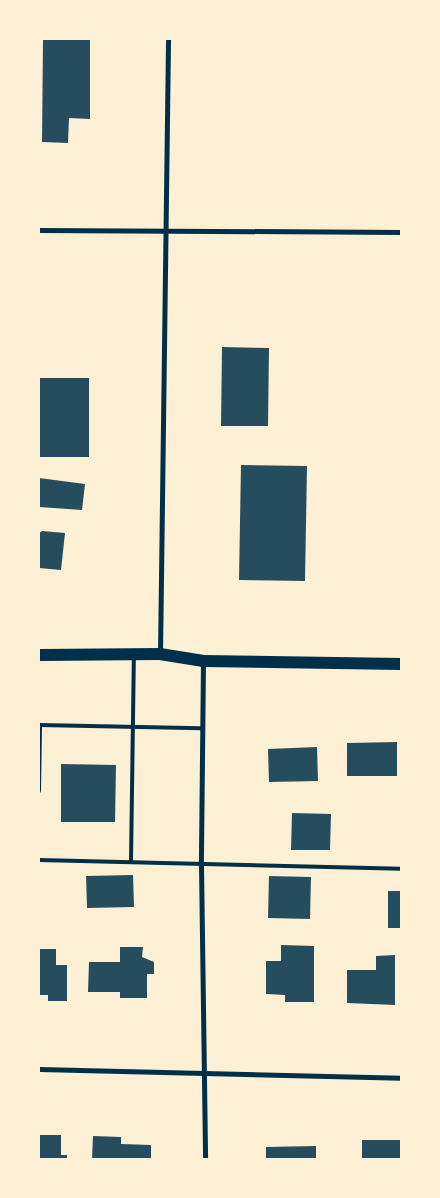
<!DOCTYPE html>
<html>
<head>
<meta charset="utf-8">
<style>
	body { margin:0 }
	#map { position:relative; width:440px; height:1198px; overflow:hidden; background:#fdf0d5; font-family:"Source Sans 3",sans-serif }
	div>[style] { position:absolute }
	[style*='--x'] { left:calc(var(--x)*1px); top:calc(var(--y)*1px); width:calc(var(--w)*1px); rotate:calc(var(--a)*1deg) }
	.building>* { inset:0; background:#264d5e }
	.service>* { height:4px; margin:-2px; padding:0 2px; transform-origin:2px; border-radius:2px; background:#003049 }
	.minor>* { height:5px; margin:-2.5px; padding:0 2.5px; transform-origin:2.5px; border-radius:2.5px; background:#003049 }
	.primary>* { height:12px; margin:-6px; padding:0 6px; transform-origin:6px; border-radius:6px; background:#003049 }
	span { translate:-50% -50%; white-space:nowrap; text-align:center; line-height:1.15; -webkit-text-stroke:5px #fdf0d5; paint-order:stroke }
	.frame { position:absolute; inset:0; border:40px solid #fdf0d5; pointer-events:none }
</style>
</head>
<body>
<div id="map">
	<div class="building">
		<div style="clip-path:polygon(43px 39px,90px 40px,90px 119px,69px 118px,68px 143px,42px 142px)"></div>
		<div style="clip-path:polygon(222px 347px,269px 348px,268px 426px,221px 426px)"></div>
		<div style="clip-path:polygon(39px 378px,89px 378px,89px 457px,39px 457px)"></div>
		<div style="clip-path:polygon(241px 465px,307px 466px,305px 581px,239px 580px)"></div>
		<div style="clip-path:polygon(39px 478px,85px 484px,82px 510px,39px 507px)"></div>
		<div style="clip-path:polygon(42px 531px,65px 533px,61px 570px,39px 568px,39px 533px)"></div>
		<div style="clip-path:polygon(397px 742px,397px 776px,347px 776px,347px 743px)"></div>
		<div style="clip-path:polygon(317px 747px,318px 781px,269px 782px,268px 749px)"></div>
		<div style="clip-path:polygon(61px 764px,116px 765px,115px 822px,61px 822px)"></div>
		<div style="clip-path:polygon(292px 813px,331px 814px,330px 850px,291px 850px)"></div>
		<div style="clip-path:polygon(133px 875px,134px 907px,87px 908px,86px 876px)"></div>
		<div style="clip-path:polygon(269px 876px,311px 877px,310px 919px,268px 918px)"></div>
		<div style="clip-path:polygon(388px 891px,401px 891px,401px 928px,388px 928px)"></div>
		<div style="clip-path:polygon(281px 945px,314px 946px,314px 1002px,285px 1002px,285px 995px,266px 994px,266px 961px,281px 961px)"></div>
		<div style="clip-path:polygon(120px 947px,143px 947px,142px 957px,154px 962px,154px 974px,147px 974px,147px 998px,120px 998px,120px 992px,88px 992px,89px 962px,120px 962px)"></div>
		<div style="clip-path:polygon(39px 949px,56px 949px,56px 965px,67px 965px,67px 1001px,48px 1001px,48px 995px,39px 995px)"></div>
		<div style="clip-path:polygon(395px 955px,395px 1005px,347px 1003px,347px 970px,376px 970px,376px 956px)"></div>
		<div style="clip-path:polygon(39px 1135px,61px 1135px,61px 1155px,67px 1155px,67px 1159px,39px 1159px)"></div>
		<div style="clip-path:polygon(93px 1136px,121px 1137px,121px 1144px,151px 1145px,151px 1159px,92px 1159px)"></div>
		<div style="clip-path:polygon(362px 1140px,401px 1140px,401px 1159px,362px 1159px)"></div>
		<div style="clip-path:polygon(316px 1146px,316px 1159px,266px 1159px,266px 1147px)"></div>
	</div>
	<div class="service">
		<div style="--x:39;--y:725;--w:163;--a:1.1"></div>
		<div style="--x:39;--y:791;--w:65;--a:-89.1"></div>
		<div style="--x:39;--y:860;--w:362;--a:1.4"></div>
		<div style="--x:131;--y:862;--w:205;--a:-89.2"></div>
	</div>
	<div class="minor">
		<div style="--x:39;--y:230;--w:362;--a:0.3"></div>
		<div style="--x:160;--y:654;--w:615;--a:-89.25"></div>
		<div style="--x:203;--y:662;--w:203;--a:90.6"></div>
		<div style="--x:201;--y:865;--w:294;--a:89.2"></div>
		<div style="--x:39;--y:1069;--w:362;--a:1.4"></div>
	</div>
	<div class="primary">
		<div style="--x:39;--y:655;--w:121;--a:-0.5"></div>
		<div style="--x:160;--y:654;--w:44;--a:9.2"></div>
		<div style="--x:203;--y:661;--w:198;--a:0.9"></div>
	</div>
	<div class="frame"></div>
</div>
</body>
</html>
